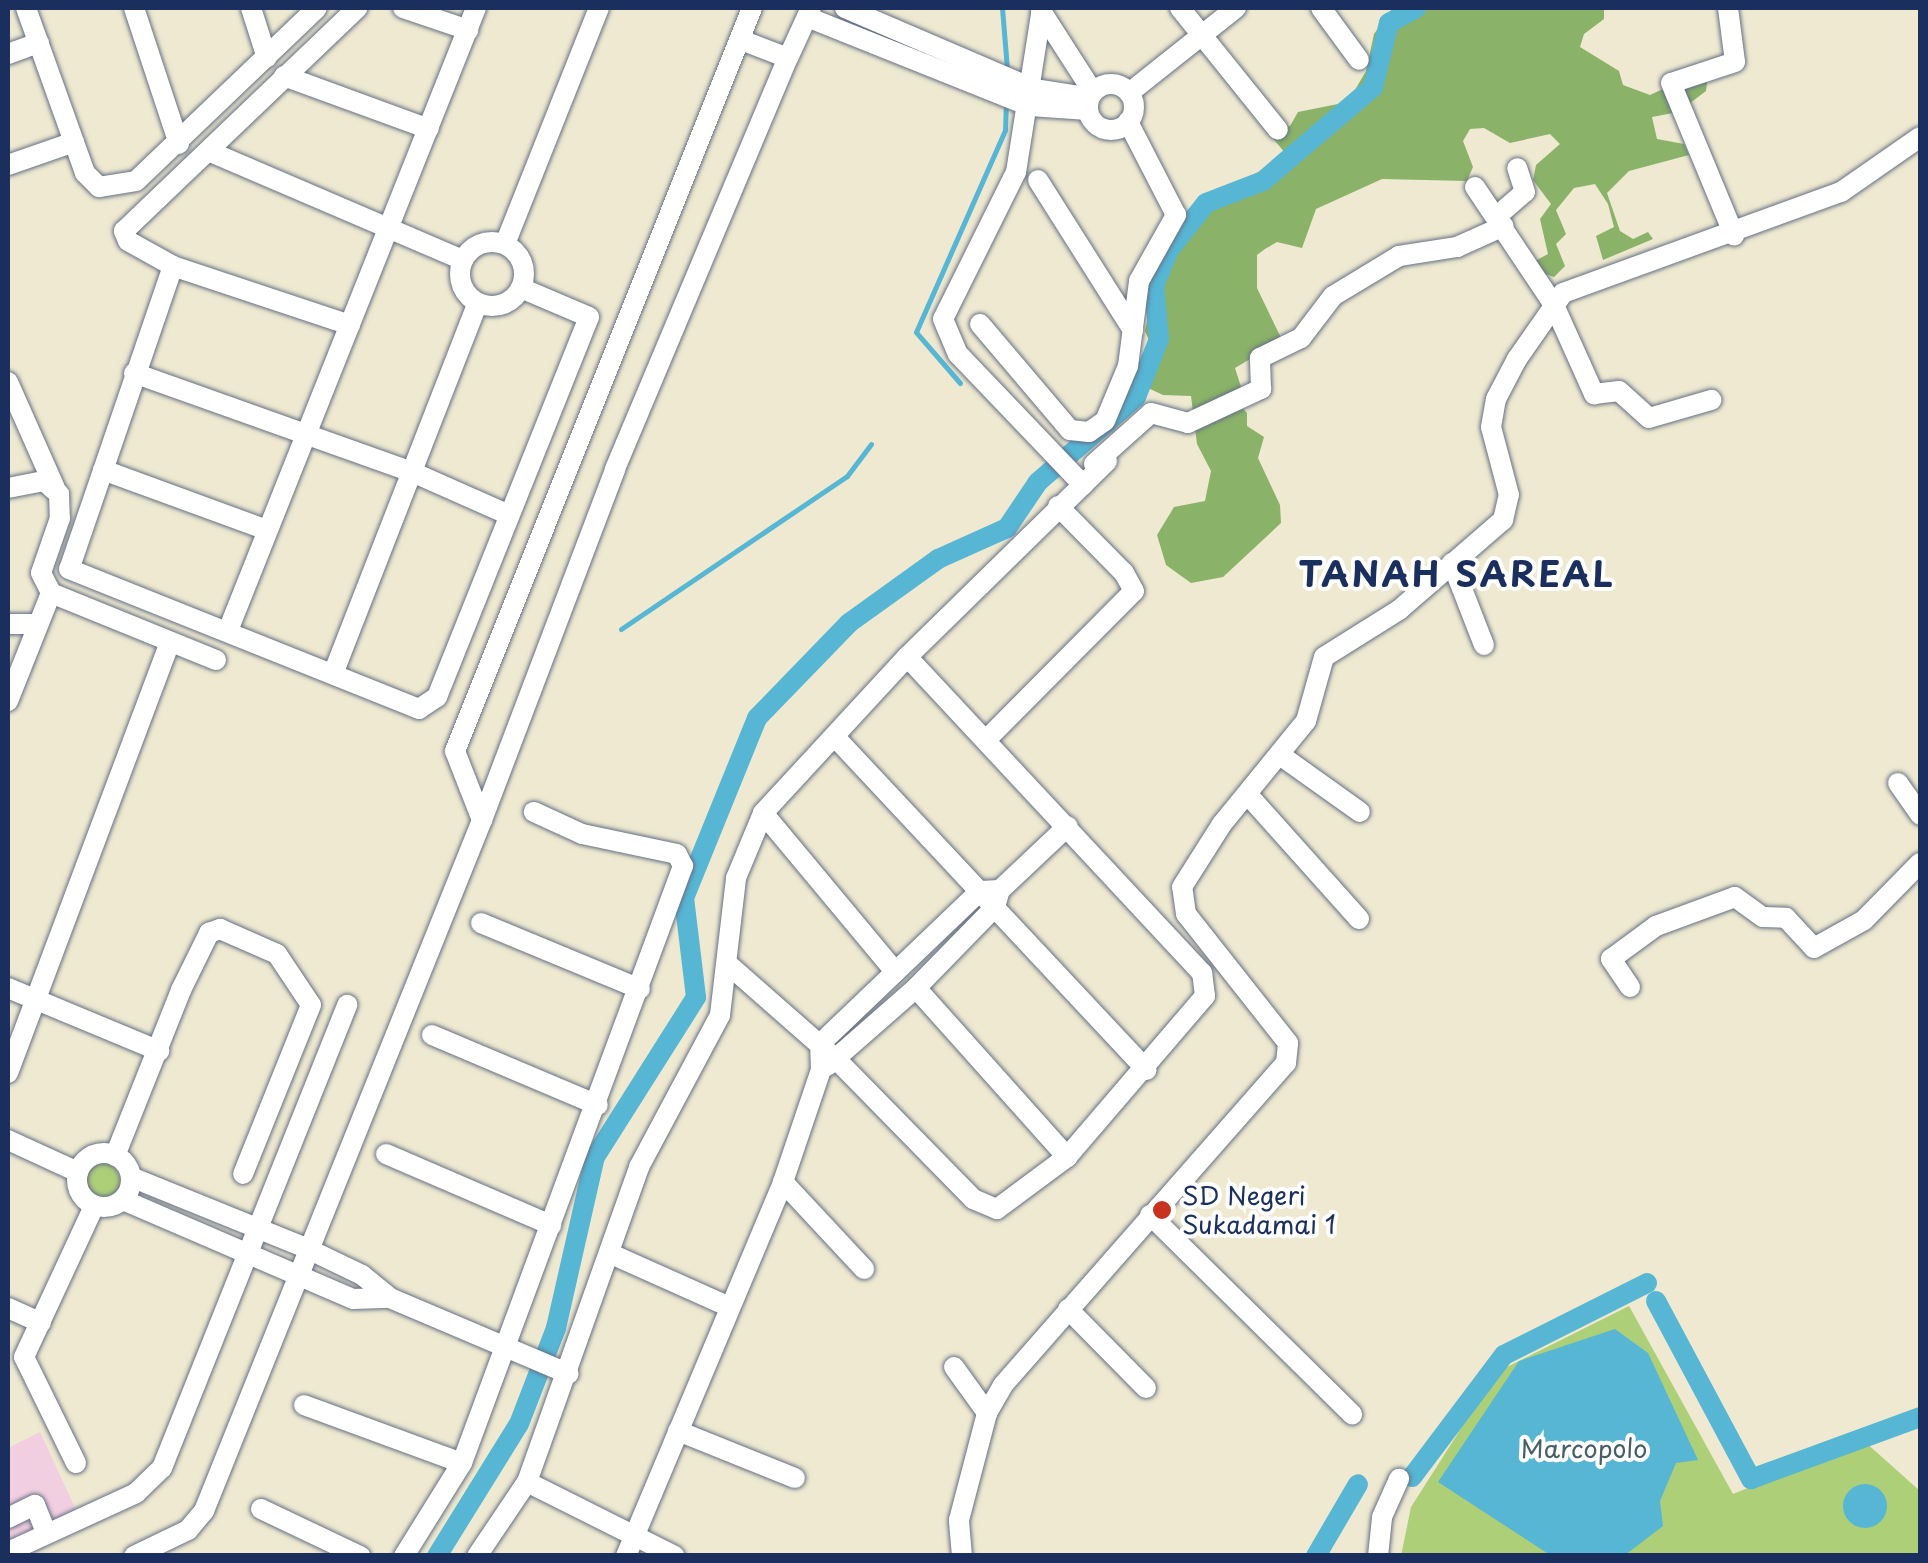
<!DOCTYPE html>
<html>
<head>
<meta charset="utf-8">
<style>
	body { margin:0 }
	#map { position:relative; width:1928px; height:1563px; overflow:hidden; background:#eee9d0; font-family:"Playpen Sans",sans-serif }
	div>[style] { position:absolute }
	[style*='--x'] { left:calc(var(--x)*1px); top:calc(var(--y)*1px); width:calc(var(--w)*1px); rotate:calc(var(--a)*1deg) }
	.built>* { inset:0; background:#f2cfe0 }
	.green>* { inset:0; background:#adcf78 }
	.round { border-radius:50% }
	.forest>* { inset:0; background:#8ab268 }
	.water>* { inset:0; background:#56b6d4 }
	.stream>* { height:5px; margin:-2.5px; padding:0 2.5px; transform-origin:2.5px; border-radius:2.5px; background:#56b6d4 }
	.canal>* { height:20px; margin:-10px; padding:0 10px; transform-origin:10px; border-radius:10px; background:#56b6d4 }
	.roads { filter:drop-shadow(0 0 2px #657086) drop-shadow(0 0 2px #657086) }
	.minor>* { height:20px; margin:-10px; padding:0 10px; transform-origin:10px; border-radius:10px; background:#fff }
	.minor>.ring { margin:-10px; padding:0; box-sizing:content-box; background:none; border:20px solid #fff; border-radius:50% }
	.dots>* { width:28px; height:28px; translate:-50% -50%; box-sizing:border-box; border:5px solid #fff; border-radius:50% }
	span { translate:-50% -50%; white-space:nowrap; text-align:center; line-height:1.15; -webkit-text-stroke:8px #fff; paint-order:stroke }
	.poi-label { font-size:25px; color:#1b2f5e }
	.left { translate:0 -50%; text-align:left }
	.park-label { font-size:25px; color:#475f66 }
	.district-label { font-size:35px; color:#1b2f5e; font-weight:700; letter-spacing:2.5px }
	.frame { position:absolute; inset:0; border:10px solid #1b2f5e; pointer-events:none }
</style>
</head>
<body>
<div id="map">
	<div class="built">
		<div style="clip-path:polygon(40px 1432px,77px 1512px,8px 1544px,8px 1448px)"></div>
	</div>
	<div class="green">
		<div class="round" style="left:84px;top:1163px;width:36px;height:36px"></div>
		<div style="clip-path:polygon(1629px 1306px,1733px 1494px,1864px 1441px,1920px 1491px,1920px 1555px,1401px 1556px,1411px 1507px,1497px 1372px)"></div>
	</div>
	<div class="forest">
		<div style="clip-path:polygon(1393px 8px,1604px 8px,1604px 19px,1584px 34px,1580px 47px,1619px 71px,1623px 85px,1650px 95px,1698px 73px,1707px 82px,1706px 91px,1678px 112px,1652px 117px,1657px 139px,1684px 144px,1689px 155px,1629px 171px,1607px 193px,1620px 231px,1633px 239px,1648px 232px,1653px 239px,1603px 260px,1596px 236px,1614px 227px,1608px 204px,1595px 184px,1574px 188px,1556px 210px,1566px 234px,1556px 244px,1565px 266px,1554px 277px,1539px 272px,1535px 261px,1548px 254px,1540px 219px,1551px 204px,1533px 180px,1536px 165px,1560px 144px,1550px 134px,1510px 143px,1484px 128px,1470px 129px,1463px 141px,1473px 167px,1467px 181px,1382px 179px,1316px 209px,1302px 248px,1277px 242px,1265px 249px,1257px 255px,1257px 288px,1282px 340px,1235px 368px,1242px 390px,1236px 401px,1247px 413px,1247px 426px,1264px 437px,1258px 458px,1280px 505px,1281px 523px,1223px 577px,1191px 583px,1166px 565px,1157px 535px,1174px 507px,1205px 501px,1211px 471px,1197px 444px,1191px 396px,1163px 395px,1148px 388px,1156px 357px,1145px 331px,1159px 267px,1192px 211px,1218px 192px,1250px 192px,1282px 169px,1286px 154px,1264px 128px,1290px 126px,1298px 112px,1348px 102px,1366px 71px,1374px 34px)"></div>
	</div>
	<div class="water">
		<div style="clip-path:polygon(1615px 1329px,1648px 1353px,1698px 1460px,1676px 1463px,1660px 1501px,1663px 1526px,1625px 1555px,1550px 1555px,1438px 1482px,1519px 1361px)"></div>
		<div class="round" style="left:1843px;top:1484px;width:44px;height:44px"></div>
	</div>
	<div class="stream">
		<div style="--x:1002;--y:8;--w:61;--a:85.3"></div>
		<div style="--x:960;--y:383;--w:67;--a:-130.8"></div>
		<div style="--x:916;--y:332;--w:221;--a:-66.2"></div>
		<div style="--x:1005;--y:130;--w:30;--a:-88"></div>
		<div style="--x:621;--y:629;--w:273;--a:-34.1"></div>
		<div style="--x:847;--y:476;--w:40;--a:-53"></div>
	</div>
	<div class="canal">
		<div style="--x:1656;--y:1301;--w:202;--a:61.9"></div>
		<div style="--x:1751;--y:1479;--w:180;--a:-20.1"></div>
		<div style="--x:1412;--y:1477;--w:153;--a:-53"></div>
		<div style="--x:1504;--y:1355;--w:160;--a:-26.7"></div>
		<div style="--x:437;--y:1556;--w:155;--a:-58.2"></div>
		<div style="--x:519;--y:1424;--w:103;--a:-68.9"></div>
		<div style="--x:556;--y:1328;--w:175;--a:-77.2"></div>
		<div style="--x:595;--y:1157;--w:189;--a:-57.7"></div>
		<div style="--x:696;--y:997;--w:100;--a:-96.9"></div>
		<div style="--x:684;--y:898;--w:194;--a:-67.9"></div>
		<div style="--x:757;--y:718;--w:132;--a:-45.9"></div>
		<div style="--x:849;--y:623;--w:110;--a:-35.7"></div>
		<div style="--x:938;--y:559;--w:76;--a:-24.2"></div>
		<div style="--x:1007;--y:528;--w:55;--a:-56"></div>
		<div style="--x:1038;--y:482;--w:130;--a:-40.9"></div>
		<div style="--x:1136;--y:397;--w:62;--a:-68.4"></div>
		<div style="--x:1159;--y:339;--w:53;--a:-95.4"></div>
		<div style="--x:1154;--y:286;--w:38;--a:-68"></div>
		<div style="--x:1168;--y:251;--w:61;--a:-51.6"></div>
		<div style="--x:1206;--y:203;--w:61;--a:-21.1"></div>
		<div style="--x:1263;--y:181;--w:145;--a:-40.5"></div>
		<div style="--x:1373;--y:87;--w:66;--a:-76"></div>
		<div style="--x:1389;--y:23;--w:31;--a:-29"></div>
		<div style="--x:1316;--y:1556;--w:83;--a:-59.7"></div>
	</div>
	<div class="roads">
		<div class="minor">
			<div style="--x:26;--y:8;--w:175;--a:70.3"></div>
			<div style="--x:85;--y:173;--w:20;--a:45"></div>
			<div style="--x:99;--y:187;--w:37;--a:-9"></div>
			<div style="--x:136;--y:181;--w:250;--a:-43.7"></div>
			<div style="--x:134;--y:8;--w:143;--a:71.7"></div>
			<div style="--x:251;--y:8;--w:52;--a:72.3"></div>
			<div style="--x:403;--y:8;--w:69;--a:18.7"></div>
			<div style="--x:845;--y:8;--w:206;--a:23.2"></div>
			<div style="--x:1034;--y:89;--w:47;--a:8.7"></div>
			<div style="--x:1042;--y:8;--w:166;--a:99"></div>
			<div style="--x:1016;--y:172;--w:164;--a:116.4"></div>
			<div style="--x:943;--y:319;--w:38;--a:67"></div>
			<div style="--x:958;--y:354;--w:181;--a:46.3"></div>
			<div style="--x:1180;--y:8;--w:156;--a:51.2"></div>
			<div style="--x:1321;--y:8;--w:64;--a:53.8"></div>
			<div style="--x:1728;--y:8;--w:54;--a:82.6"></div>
			<div style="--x:1735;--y:62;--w:67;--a:161.8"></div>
			<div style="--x:1671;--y:83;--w:165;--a:67.5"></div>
			<div style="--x:1041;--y:11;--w:96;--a:57.3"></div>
			<div style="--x:807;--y:17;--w:240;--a:21.8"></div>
			<div style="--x:1030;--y:106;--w:58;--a:3.9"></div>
			<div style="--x:741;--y:40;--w:50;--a:21"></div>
			<div style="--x:788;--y:58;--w:55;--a:-65.3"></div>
			<div style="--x:8;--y:54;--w:33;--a:-20"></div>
			<div style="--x:284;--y:76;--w:154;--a:20.1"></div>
			<div class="ring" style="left:1088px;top:84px;width:26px;height:26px"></div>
			<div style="--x:1129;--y:93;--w:137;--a:-38.5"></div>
			<div style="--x:213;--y:153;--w:272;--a:23.2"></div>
			<div style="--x:8;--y:165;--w:70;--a:-19.2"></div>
			<div style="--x:1038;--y:180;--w:178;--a:57.7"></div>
			<div style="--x:1475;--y:187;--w:142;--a:56.2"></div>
			<div style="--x:1554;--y:305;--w:98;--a:65.8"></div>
			<div style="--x:1594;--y:394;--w:25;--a:-7"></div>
			<div style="--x:1619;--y:391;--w:40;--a:42"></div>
			<div style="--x:1649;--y:418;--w:65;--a:-16.2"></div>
			<div style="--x:1496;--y:217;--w:38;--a:-41"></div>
			<div style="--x:1525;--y:192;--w:25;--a:-108"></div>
			<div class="ring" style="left:460px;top:242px;width:44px;height:44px"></div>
			<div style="--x:505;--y:244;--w:254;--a:-68.3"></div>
			<div style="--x:173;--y:266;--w:320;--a:108.9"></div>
			<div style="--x:69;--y:569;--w:377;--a:21.8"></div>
			<div style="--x:419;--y:709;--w:22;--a:-34"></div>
			<div style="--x:437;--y:697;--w:409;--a:-68.2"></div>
			<div style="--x:589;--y:317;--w:74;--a:-156.9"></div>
			<div style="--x:980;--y:324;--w:139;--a:49.7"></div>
			<div style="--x:1070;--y:430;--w:19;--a:6"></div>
			<div style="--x:1089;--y:432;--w:19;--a:-35"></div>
			<div style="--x:1105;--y:421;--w:60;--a:-67.3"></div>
			<div style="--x:1128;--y:366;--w:86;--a:-82.6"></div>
			<div style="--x:1139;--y:281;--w:76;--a:-60.7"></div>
			<div style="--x:1176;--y:215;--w:105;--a:-117.3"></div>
			<div style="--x:350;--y:325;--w:187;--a:-161.6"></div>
			<div style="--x:173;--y:266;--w:51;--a:-150.9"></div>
			<div style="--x:128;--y:241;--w:11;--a:-112"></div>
			<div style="--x:124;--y:231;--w:323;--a:-43.7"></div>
			<div style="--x:134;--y:373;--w:295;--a:19.6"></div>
			<div style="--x:412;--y:472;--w:104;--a:23.9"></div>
			<div style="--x:8;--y:382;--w:116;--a:66.1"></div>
			<div style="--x:1094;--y:464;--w:76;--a:-41.8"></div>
			<div style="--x:1151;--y:413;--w:38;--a:15"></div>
			<div style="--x:1188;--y:423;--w:81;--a:-25"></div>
			<div style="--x:1261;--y:389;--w:31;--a:-92"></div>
			<div style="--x:1260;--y:358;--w:46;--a:-26"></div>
			<div style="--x:1301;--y:338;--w:53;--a:-52.7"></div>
			<div style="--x:1333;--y:296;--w:77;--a:-31.2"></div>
			<div style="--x:1399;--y:256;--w:59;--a:-8.8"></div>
			<div style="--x:1457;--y:247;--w:51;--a:-24.1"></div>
			<div style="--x:103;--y:470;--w:175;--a:20.1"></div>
			<div style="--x:8;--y:488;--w:37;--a:-11"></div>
			<div style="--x:44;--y:481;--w:20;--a:41"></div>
			<div style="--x:59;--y:494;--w:24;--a:88"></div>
			<div style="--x:60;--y:518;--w:58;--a:109.1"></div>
			<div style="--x:41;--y:573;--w:22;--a:63"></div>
			<div style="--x:51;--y:593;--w:178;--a:22.1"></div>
			<div style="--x:1452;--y:563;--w:88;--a:68.7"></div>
			<div style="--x:8;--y:624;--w:28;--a:0"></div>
			<div style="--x:229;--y:628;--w:667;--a:-68.28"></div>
			<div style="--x:333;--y:674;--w:398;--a:-68.7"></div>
			<div style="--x:8;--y:701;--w:116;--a:-68.3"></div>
			<div style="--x:835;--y:737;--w:456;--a:46.9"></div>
			<div style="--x:988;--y:738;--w:207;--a:-45.2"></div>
			<div style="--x:1134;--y:591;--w:21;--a:-119"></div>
			<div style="--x:1124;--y:573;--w:94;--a:-134.6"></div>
			<div style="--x:1280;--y:755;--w:98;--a:35.5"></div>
			<div style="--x:1898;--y:783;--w:39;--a:55"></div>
			<div style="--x:1249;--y:796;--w:165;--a:48.2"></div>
			<div style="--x:763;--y:813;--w:204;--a:50.2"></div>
			<div style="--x:482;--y:820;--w:74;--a:-111.4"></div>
			<div style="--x:455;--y:751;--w:800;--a:-68.21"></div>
			<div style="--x:481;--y:923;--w:172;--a:22.5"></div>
			<div style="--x:730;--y:966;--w:142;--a:41.3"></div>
			<div style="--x:837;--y:1060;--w:194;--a:45.6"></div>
			<div style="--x:973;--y:1199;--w:26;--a:23"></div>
			<div style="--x:997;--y:1209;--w:87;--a:-36.6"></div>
			<div style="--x:1067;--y:1157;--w:212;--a:-49.4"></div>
			<div style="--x:1205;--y:996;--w:23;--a:-97"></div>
			<div style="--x:1202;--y:973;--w:432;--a:-133"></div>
			<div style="--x:1630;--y:987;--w:34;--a:-124"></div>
			<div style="--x:1611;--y:959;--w:56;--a:-36.3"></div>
			<div style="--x:1656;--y:926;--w:84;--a:-20.2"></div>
			<div style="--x:1735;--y:897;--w:34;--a:36"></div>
			<div style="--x:1763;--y:917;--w:23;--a:2"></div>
			<div style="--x:1786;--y:918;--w:41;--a:47"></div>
			<div style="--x:1814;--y:948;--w:57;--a:-29.2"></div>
			<div style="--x:1864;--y:920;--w:80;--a:-45.5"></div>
			<div style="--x:8;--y:988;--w:164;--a:22.6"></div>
			<div style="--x:916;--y:988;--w:227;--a:48.2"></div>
			<div style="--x:432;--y:1035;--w:180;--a:22.9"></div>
			<div style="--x:827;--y:1066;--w:118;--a:-41.2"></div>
			<div style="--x:916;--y:988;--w:113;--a:-45.7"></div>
			<div style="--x:995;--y:907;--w:18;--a:-74"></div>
			<div style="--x:1000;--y:890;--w:93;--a:-43.3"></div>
			<div style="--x:8;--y:1073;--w:458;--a:-69.4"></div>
			<div style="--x:8;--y:1140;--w:77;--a:24.6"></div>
			<div class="ring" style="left:77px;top:1153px;width:34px;height:34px"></div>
			<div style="--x:386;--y:1154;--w:180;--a:23.3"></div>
			<div style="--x:115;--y:1156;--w:179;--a:-68.3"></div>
			<div style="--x:181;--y:990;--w:64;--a:-63.8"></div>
			<div style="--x:209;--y:933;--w:12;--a:-20"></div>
			<div style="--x:220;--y:929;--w:62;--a:23.7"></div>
			<div style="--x:277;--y:954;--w:61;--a:56.3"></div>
			<div style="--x:311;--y:1005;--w:182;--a:111.9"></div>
			<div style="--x:131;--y:1177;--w:191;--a:22.1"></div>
			<div style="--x:308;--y:1249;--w:60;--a:25.7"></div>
			<div style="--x:362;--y:1275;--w:36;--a:39"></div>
			<div style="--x:390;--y:1298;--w:194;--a:23"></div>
			<div style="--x:783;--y:1182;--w:119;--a:47"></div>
			<div style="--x:123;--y:1200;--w:250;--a:23.3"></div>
			<div style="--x:353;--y:1299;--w:37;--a:-2"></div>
			<div style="--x:1150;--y:1215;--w:284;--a:44.6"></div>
			<div style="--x:611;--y:1254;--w:127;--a:24.1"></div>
			<div style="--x:8;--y:1308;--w:36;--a:24"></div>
			<div style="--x:1068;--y:1309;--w:111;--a:45.4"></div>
			<div style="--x:954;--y:1367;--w:57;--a:54.3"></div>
			<div style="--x:304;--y:1405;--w:168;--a:20.2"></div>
			<div style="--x:678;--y:1431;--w:126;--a:21.9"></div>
			<div style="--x:76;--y:1463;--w:118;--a:-116.1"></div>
			<div style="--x:24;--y:1357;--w:166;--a:-65.1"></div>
			<div style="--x:527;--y:1482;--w:165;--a:26.6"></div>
			<div style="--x:261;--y:1509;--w:110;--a:25.4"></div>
			<div style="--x:8;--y:1518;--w:30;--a:-26"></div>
			<div style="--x:35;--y:1505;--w:31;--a:68"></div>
			<div style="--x:8;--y:1552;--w:141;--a:-24.7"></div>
			<div style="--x:136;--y:1493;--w:36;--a:-44"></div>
			<div style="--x:162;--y:1468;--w:499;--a:-68.2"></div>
			<div style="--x:134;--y:1556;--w:60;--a:-25.7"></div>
			<div style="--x:188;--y:1530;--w:25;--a:-50"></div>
			<div style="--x:204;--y:1511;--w:745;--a:-68.08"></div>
			<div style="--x:482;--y:820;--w:375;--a:-69.2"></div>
			<div style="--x:615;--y:469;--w:446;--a:-67.2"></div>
			<div style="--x:404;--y:1556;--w:110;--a:-58.1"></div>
			<div style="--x:462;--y:1463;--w:637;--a:-69.69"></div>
			<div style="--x:683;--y:866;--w:13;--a:-117"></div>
			<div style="--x:677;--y:854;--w:97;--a:-168.1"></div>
			<div style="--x:582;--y:834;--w:53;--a:-155.4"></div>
			<div style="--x:477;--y:1556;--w:89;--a:-56"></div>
			<div style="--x:527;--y:1482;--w:334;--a:-70.4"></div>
			<div style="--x:639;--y:1167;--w:172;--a:-61.9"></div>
			<div style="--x:720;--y:1015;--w:138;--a:-83.3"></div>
			<div style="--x:736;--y:878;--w:70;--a:-67.4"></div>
			<div style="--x:763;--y:813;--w:212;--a:-47.3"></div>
			<div style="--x:907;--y:657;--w:280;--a:-44.4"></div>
			<div style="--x:626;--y:1556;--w:406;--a:-67.2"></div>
			<div style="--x:783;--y:1182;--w:118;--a:-71.3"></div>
			<div style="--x:821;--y:1070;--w:26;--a:-92"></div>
			<div style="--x:820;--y:1044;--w:221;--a:-43.7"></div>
			<div style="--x:980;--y:891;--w:20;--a:-3"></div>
			<div style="--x:962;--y:1556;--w:36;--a:-95"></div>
			<div style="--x:959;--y:1520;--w:111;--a:-75.3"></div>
			<div style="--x:987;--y:1413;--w:32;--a:-60"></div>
			<div style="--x:1003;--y:1385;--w:429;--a:-48.7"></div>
			<div style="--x:1286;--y:1063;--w:20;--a:-84"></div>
			<div style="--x:1288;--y:1043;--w:164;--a:-128.3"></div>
			<div style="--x:1186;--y:914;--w:27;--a:-98"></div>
			<div style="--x:1182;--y:887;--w:75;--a:-57.6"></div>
			<div style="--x:1222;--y:824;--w:133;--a:-50.8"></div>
			<div style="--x:1306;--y:721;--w:66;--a:-74.3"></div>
			<div style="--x:1324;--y:657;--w:89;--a:-32.1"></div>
			<div style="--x:1399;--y:610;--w:138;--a:-40.9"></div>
			<div style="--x:1503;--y:520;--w:26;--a:-77"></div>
			<div style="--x:1509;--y:495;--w:70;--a:-104.8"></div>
			<div style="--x:1491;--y:427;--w:28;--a:-80"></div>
			<div style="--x:1496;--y:399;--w:45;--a:-62.3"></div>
			<div style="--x:1517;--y:359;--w:80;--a:-55.1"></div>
			<div style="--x:1563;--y:293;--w:296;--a:-20"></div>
			<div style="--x:1841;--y:192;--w:96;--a:-34.8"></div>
			<div style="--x:1378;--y:1556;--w:39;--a:-84"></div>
			<div style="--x:1382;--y:1517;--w:42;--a:-65.9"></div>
		</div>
	</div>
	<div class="dots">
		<div style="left:1162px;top:1210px;background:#c8321e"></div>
	</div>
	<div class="poi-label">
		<span class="left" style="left:1182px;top:1210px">SD Negeri<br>Sukadamai 1</span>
	</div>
	<div class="park-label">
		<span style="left:1584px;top:1448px">Marcopolo</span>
	</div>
	<div class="district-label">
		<span style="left:1457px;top:573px">TANAH SAREAL</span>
	</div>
	<div class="frame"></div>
</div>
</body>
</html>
